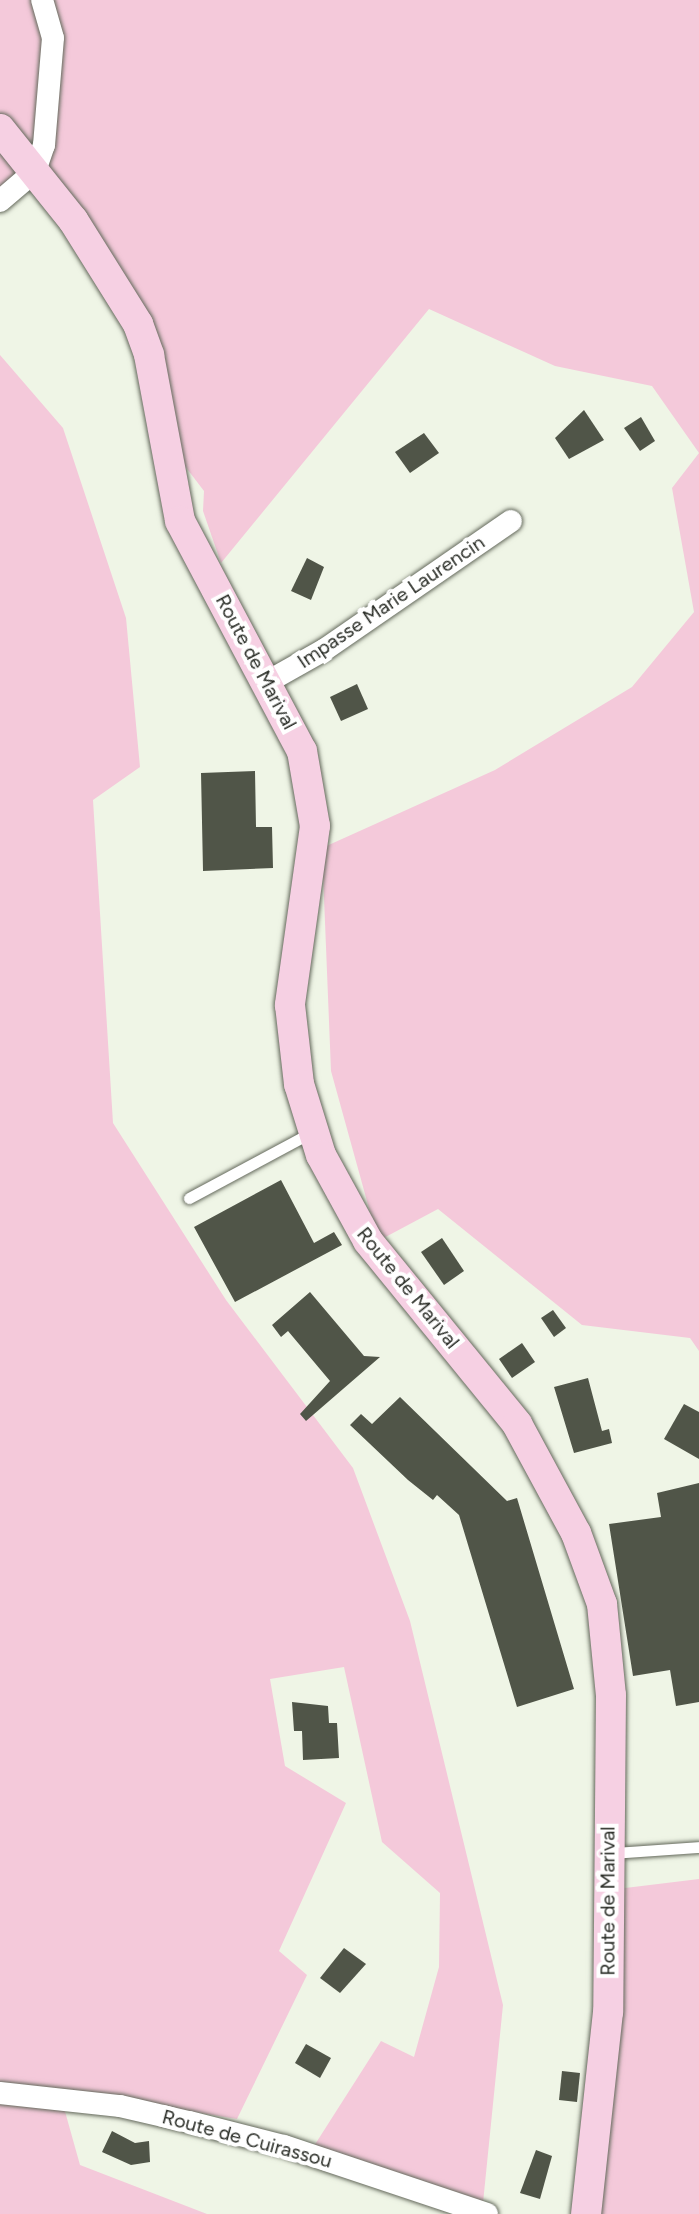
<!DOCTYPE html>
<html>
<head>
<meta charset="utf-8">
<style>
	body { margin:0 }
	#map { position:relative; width:699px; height:2214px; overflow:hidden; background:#eff5e6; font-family:Figtree,sans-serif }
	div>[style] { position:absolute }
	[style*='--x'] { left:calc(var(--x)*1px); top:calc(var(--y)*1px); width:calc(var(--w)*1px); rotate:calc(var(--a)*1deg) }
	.green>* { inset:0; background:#f4c9da }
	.building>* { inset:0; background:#505548 }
	.roads { filter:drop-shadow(0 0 2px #64695c) drop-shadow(0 0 2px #64695c) }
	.lane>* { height:11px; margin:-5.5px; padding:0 5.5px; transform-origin:5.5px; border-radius:5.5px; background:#fff }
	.street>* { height:22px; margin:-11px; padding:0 11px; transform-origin:11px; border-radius:11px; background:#fff }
	.secondary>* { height:30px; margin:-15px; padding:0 15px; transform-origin:15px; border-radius:15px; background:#f6d0e3 }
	span { translate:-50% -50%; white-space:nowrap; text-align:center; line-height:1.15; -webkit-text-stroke:8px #fff; paint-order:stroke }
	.street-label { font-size:20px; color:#2a2d27 }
</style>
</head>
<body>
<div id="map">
	<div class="green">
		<div style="clip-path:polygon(0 0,699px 0,699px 1351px,690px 1338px,582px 1325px,438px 1209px,378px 1241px,331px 1071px,322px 848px,495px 770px,632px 687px,694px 612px,672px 488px,699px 453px,652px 386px,555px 366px,429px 309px,221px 563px,203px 511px,204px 491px,178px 457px,165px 380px,49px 179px,0 188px)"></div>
		<div style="clip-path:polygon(0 355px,63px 428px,126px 618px,140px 767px,93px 800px,113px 1123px,226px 1300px,353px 1468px,410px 1621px,503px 2005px,483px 2203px,314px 2146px,381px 2041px,414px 2057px,439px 1967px,440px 1893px,382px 1842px,344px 1667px,270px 1679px,285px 1766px,346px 1803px,279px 1951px,307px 1975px,237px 2119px,59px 2090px,80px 2165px,207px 2214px,0 2214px)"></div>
		<div style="clip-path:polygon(699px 1879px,699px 2214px,588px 2214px,617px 1889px)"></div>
	</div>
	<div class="building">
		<div style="clip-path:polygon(584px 410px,604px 440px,569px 459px,555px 438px)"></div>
		<div style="clip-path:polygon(641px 417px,655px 441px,640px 451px,624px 428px)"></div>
		<div style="clip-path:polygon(424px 433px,439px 453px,410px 473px,395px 452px)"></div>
		<div style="clip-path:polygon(307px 558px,324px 567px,311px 600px,291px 591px)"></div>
		<div style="clip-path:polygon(357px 684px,368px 709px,341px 721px,330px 697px)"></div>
		<div style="clip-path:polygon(255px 771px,256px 827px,272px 827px,273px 868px,203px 871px,201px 773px)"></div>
		<div style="clip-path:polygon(281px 1180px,314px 1243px,334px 1232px,342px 1245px,235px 1302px,194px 1227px)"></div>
		<div style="clip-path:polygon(442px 1238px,464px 1271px,444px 1285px,421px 1252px)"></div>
		<div style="clip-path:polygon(310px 1292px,364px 1356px,380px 1357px,306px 1421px,300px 1414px,330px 1381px,288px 1331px,281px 1337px,272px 1325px)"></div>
		<div style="clip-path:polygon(553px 1310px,566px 1328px,554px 1337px,541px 1318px)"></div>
		<div style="clip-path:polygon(522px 1343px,535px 1362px,512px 1378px,499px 1359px)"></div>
		<div style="clip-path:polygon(588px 1378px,602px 1431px,609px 1429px,612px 1443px,574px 1453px,554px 1387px)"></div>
		<div style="clip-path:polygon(400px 1397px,507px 1501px,517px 1498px,574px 1689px,517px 1707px,459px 1515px,437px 1495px,433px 1500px,408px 1480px,350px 1425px,361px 1414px,372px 1424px)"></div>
		<div style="clip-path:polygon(684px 1404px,699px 1412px,699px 1459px,664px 1439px)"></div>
		<div style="clip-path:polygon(699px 1483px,699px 1702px,676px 1706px,670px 1670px,633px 1676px,609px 1524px,661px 1517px,657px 1493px)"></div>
		<div style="clip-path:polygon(292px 1702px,328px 1706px,329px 1723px,337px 1723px,339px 1758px,303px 1760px,302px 1731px,294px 1731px)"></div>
		<div style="clip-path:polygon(344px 1948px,366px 1964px,340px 1993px,320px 1978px)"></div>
		<div style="clip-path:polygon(306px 2044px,331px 2058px,320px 2078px,295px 2063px)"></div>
		<div style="clip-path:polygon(562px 2071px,580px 2073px,577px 2102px,559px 2100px)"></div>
		<div style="clip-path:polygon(112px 2131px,135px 2143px,149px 2141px,150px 2162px,131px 2165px,102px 2152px)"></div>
		<div style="clip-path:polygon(536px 2150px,552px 2156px,540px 2199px,520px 2193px)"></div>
	</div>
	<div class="roads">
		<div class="lane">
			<div style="--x:189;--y:1198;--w:140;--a:-28.2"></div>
			<div style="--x:613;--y:1853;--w:86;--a:-4"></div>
		</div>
		<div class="street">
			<div style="--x:0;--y:201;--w:46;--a:-40.6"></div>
			<div style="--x:35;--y:171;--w:28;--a:-71"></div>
			<div style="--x:44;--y:145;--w:107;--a:-85.2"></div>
			<div style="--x:53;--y:38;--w:40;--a:-106"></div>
			<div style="--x:269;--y:681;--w:63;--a:-29.4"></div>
			<div style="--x:324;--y:650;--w:227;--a:-34.6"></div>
			<div style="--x:0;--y:2093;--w:121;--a:6.2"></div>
			<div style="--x:120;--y:2106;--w:71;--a:13.1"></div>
			<div style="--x:189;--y:2122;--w:98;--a:14.2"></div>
			<div style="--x:284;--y:2146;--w:214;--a:18.5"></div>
		</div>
		<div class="secondary">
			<div style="--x:0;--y:129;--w:117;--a:51.3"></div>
			<div style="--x:73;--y:220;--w:123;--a:58"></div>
			<div style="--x:138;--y:324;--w:33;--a:70"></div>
			<div style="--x:149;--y:355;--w:169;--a:79.4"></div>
			<div style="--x:180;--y:521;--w:260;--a:62.1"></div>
			<div style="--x:302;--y:751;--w:76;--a:80.2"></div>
			<div style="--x:315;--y:826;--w:181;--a:98"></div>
			<div style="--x:290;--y:1005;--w:80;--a:83.5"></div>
			<div style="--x:299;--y:1084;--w:74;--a:72.8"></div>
			<div style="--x:321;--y:1155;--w:98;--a:61.3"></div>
			<div style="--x:368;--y:1241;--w:236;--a:50.8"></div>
			<div style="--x:517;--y:1424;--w:124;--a:61.6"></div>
			<div style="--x:576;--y:1533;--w:76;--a:69.9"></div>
			<div style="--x:602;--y:1604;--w:91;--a:84.4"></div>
			<div style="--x:611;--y:1695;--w:317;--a:90.5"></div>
			<div style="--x:608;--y:2012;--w:203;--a:96.2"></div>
		</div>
	</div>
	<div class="street-label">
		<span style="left:391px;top:602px;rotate:-34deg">Impasse Marie Laurencin</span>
		<span style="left:256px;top:662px;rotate:62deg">Route de Marival</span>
		<span style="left:408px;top:1288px;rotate:51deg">Route de Marival</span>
		<span style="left:608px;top:1901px;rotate:-90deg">Route de Marival</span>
		<span style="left:247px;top:2139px;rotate:15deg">Route de Cuirassou</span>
	</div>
</div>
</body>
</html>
